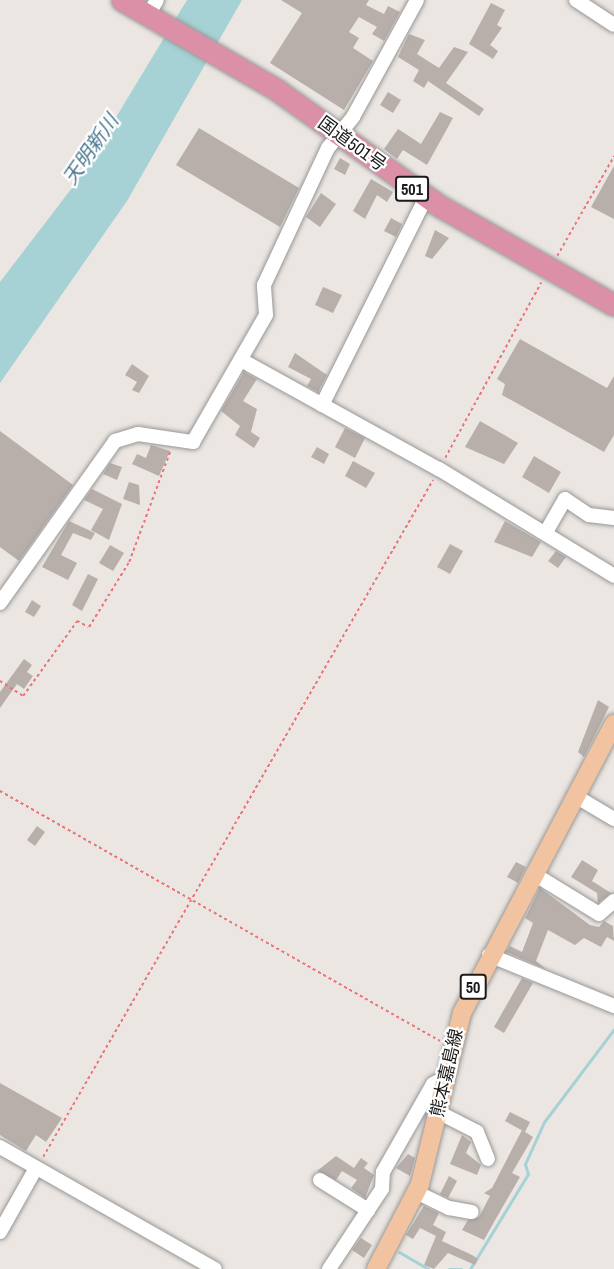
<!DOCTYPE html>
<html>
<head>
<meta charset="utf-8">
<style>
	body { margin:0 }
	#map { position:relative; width:614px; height:1269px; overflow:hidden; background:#ebe6e1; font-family:"Archivo Narrow","Noto Sans JP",sans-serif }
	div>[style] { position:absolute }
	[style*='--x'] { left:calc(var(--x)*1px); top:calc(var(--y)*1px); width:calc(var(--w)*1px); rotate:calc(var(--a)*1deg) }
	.water>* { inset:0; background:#a6d1d5 }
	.stream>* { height:3px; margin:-1.5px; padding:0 1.5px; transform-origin:1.5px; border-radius:1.5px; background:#a6d1d5 }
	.building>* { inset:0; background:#b8afab }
	.path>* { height:1.5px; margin-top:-0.75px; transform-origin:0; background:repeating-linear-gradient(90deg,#ea7478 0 3px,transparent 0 6px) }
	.roads { filter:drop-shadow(0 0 2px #989898) drop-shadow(0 0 2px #989898) }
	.minor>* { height:14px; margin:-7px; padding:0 7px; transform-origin:7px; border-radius:7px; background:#fff }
	.major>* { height:18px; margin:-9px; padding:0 9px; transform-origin:9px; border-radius:9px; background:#f1c3a0 }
	.highway>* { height:21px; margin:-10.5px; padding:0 10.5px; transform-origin:10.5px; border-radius:10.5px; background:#db90a8 }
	span { translate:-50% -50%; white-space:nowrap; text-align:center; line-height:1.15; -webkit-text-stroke:4.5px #fff; paint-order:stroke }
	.shield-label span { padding:2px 4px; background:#fff; border:2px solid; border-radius:4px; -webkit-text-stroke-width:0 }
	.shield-label { font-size:16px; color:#1b1b1b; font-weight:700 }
	.street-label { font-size:18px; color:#1b1b1b }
	.water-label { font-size:20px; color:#4c7891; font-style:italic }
</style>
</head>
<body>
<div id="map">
	<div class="water">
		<div style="clip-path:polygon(187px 0,242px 0,127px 201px,0 383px,0 282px,78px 180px)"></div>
	</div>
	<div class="stream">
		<div style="--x:399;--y:1252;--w:34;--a:30"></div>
		<div style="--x:449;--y:1269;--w:12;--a:0"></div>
		<div style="--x:470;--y:1269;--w:111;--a:-58.6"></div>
		<div style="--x:528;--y:1174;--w:10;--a:-107"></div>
		<div style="--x:525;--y:1164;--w:46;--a:-65.7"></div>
		<div style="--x:544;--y:1122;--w:116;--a:-53"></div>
	</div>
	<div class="building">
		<div style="clip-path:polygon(281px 0,369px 0,366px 5px,384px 14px,388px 6px,400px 12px,384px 41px,372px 34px,377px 27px,359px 17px,349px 32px,359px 38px,353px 48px,373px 61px,344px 110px,270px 63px,302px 13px)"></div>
		<div style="clip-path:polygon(491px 3px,505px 10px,497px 25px,502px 28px,490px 45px,498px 51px,493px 59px,469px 44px)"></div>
		<div style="clip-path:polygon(409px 34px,425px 40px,417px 54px,439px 68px,454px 47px,468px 52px,446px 83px,484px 109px,479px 116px,428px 81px,424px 88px,413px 81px,419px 70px,398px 57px)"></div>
		<div style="clip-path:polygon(388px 92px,401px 100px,393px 113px,380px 105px)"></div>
		<div style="clip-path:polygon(440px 112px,453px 118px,427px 165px,403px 150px,397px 159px,384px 149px,398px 129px,421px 144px)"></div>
		<div style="clip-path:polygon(199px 128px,299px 188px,280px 227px,176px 165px)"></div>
		<div style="clip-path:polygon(340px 158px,350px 164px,345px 175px,334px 169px)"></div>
		<div style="clip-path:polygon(614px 166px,614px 219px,591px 207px)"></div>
		<div style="clip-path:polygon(371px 179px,393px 192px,387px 202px,377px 195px,365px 219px,353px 211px)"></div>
		<div style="clip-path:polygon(321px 193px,336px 204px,320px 227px,306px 217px)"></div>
		<div style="clip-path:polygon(391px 218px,402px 224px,396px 237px,384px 231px)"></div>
		<div style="clip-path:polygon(435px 230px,449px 238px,432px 259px,425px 256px)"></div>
		<div style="clip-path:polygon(323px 287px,342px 295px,333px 313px,315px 305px)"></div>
		<div style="clip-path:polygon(520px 339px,607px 388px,614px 376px,614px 435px,604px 452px,502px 395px,505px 384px,497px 379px)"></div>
		<div style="clip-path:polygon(295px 353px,327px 375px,318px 392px,307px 386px,311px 379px,288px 367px)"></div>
		<div style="clip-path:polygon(132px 364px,149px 376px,139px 393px,132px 390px,137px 382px,125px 375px)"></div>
		<div style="clip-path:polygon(244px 372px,257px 379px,243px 401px,257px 409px,251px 432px,260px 438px,254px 448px,235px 435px,240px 426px,221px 411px)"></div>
		<div style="clip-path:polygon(480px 421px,518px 443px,504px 464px,465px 447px)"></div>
		<div style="clip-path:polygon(345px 428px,365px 438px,355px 458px,335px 447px)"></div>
		<div style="clip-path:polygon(0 431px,73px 485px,19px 561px,0 547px)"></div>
		<div style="clip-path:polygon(151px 445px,170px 451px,159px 476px,132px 464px,137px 454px,146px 458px)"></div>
		<div style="clip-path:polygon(317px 447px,329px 454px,324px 464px,311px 457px)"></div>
		<div style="clip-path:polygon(534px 456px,561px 472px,549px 493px,522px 477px)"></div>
		<div style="clip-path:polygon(353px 461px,375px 473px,366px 488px,345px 476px)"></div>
		<div style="clip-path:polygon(110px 463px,122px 467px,117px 480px,103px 474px)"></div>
		<div style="clip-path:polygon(129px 482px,139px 485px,140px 505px,123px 499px)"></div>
		<div style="clip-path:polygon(92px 489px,122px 504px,109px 540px,91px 530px,103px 509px,84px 500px)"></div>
		<div style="clip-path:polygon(69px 521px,95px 533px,91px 540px,73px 533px,61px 555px,77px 563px,68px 580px,42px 567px)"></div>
		<div style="clip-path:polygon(505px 521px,541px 542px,532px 557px,494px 542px)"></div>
		<div style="clip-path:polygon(450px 544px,463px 551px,450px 574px,437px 567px)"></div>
		<div style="clip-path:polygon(110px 545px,124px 553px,113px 571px,99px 563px)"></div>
		<div style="clip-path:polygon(556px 551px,566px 557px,558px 568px,548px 561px)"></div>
		<div style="clip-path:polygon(88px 574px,98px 579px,82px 611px,72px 605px)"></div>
		<div style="clip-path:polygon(32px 600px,41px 606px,34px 617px,25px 612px)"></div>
		<div style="clip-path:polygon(24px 659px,32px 665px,27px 672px,33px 676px,24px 689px,17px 684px,0 708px,0 692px)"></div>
		<div style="clip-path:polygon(598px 700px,609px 707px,584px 757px,578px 752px)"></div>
		<div style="clip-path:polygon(37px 826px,45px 832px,35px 846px,27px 840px)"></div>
		<div style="clip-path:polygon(582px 860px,598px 870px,592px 881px,611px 893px,598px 903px,597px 893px,571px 877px)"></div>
		<div style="clip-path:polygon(516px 862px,526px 867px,518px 883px,507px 877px)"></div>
		<div style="clip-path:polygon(540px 888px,590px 925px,599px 927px,604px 921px,613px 926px,614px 941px,607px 937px,601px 947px,584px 938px,575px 945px,548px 930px,536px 961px,546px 969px,506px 952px,510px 946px,522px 952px,533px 923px,525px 918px)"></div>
		<div style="clip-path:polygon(522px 978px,533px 983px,504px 1033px,494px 1027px)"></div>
		<div style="clip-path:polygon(0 1083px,62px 1118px,46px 1142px,36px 1135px,26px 1151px,0 1135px)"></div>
		<div style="clip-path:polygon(510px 1112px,530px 1122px,525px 1132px,505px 1121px)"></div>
		<div style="clip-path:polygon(522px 1130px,533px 1137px,512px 1173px,520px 1177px,494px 1222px,484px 1240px,462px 1230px,468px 1220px,479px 1217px,490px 1196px,484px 1193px,492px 1188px)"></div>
		<div style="clip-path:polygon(462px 1135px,471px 1142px,466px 1153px,481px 1165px,477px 1175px,450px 1164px)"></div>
		<div style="clip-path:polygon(408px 1154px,415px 1158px,410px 1176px,396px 1168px)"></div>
		<div style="clip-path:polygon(336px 1156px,354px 1168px,361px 1158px,368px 1163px,364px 1168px,374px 1175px,365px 1198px,351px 1188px,357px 1180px,342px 1171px,336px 1180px,317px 1171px)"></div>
		<div style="clip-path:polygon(449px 1176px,457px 1181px,448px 1198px,440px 1194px)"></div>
		<div style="clip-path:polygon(424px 1206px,439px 1213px,433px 1225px,446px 1232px,442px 1241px,472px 1255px,478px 1259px,475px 1265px,448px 1253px,434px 1269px,424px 1265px,436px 1236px,420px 1228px,413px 1239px,406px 1235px)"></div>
		<div style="clip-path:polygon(361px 1238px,372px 1245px,364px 1258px,352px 1250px)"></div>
	</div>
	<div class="path">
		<div style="--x:557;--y:256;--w:115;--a:-60.3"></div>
		<div style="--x:445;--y:458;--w:200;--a:-61.3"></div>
		<div style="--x:0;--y:681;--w:27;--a:33"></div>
		<div style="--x:23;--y:696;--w:92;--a:-54.2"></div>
		<div style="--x:77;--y:621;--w:13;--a:27"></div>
		<div style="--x:89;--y:627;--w:76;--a:-58.4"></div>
		<div style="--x:129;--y:562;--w:117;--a:-69.6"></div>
		<div style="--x:0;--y:791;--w:506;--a:29.6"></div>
		<div style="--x:43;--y:1157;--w:781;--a:-60.06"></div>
	</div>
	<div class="roads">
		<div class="minor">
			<div style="--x:576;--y:0;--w:45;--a:33.3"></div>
			<div style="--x:148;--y:15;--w:17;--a:-59"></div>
			<div style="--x:243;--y:361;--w:224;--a:28.9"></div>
			<div style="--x:439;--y:469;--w:205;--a:31.4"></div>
			<div style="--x:322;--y:405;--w:233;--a:-63.4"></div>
			<div style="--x:546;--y:532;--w:38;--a:-60"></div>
			<div style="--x:565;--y:499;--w:29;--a:34"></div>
			<div style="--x:589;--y:515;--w:25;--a:7"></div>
			<div style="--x:0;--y:603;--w:199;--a:-54.6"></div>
			<div style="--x:115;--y:441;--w:24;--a:-17"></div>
			<div style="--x:138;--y:434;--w:56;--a:8.3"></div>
			<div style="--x:193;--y:442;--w:146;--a:-60.1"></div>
			<div style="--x:266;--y:315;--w:30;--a:-94"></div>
			<div style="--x:264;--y:285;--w:151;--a:-65"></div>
			<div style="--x:328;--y:148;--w:40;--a:-51"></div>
			<div style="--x:353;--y:117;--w:133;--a:-61.3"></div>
			<div style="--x:577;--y:797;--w:43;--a:30.7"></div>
			<div style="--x:534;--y:874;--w:76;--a:31.6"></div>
			<div style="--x:599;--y:914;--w:20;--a:-41"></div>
			<div style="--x:489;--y:955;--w:135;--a:22.2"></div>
			<div style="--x:438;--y:1112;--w:44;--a:27.1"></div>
			<div style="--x:477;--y:1132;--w:29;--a:68"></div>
			<div style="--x:0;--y:1147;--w:247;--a:29.6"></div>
			<div style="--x:320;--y:1180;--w:57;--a:32"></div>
			<div style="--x:416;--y:1192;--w:37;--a:26"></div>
			<div style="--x:449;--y:1208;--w:23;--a:10"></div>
			<div style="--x:0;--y:1232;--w:73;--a:-60.6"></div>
			<div style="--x:329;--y:1269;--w:96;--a:-56.5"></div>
			<div style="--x:382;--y:1189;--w:17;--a:-87"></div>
			<div style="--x:383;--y:1172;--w:101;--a:-60.4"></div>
			<div style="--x:433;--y:1084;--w:13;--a:-27"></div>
		</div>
		<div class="major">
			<div style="--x:376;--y:1269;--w:96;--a:-62.6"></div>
			<div style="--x:420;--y:1184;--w:176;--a:-76.2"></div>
			<div style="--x:462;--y:1013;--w:327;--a:-62.3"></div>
		</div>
		<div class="highway">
			<div style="--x:122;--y:0;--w:179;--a:30.1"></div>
			<div style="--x:277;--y:90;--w:198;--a:35.5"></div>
			<div style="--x:438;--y:205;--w:202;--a:29.6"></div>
		</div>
	</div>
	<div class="shield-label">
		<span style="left:412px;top:189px">501</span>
		<span style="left:473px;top:987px">50</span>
	</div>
	<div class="street-label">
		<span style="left:352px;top:144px;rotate:36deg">国道501号</span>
		<span style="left:447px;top:1073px;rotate:-77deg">熊本嘉島線</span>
	</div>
	<div class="water-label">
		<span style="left:90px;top:149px;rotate:-55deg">天明新川</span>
	</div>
</div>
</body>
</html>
